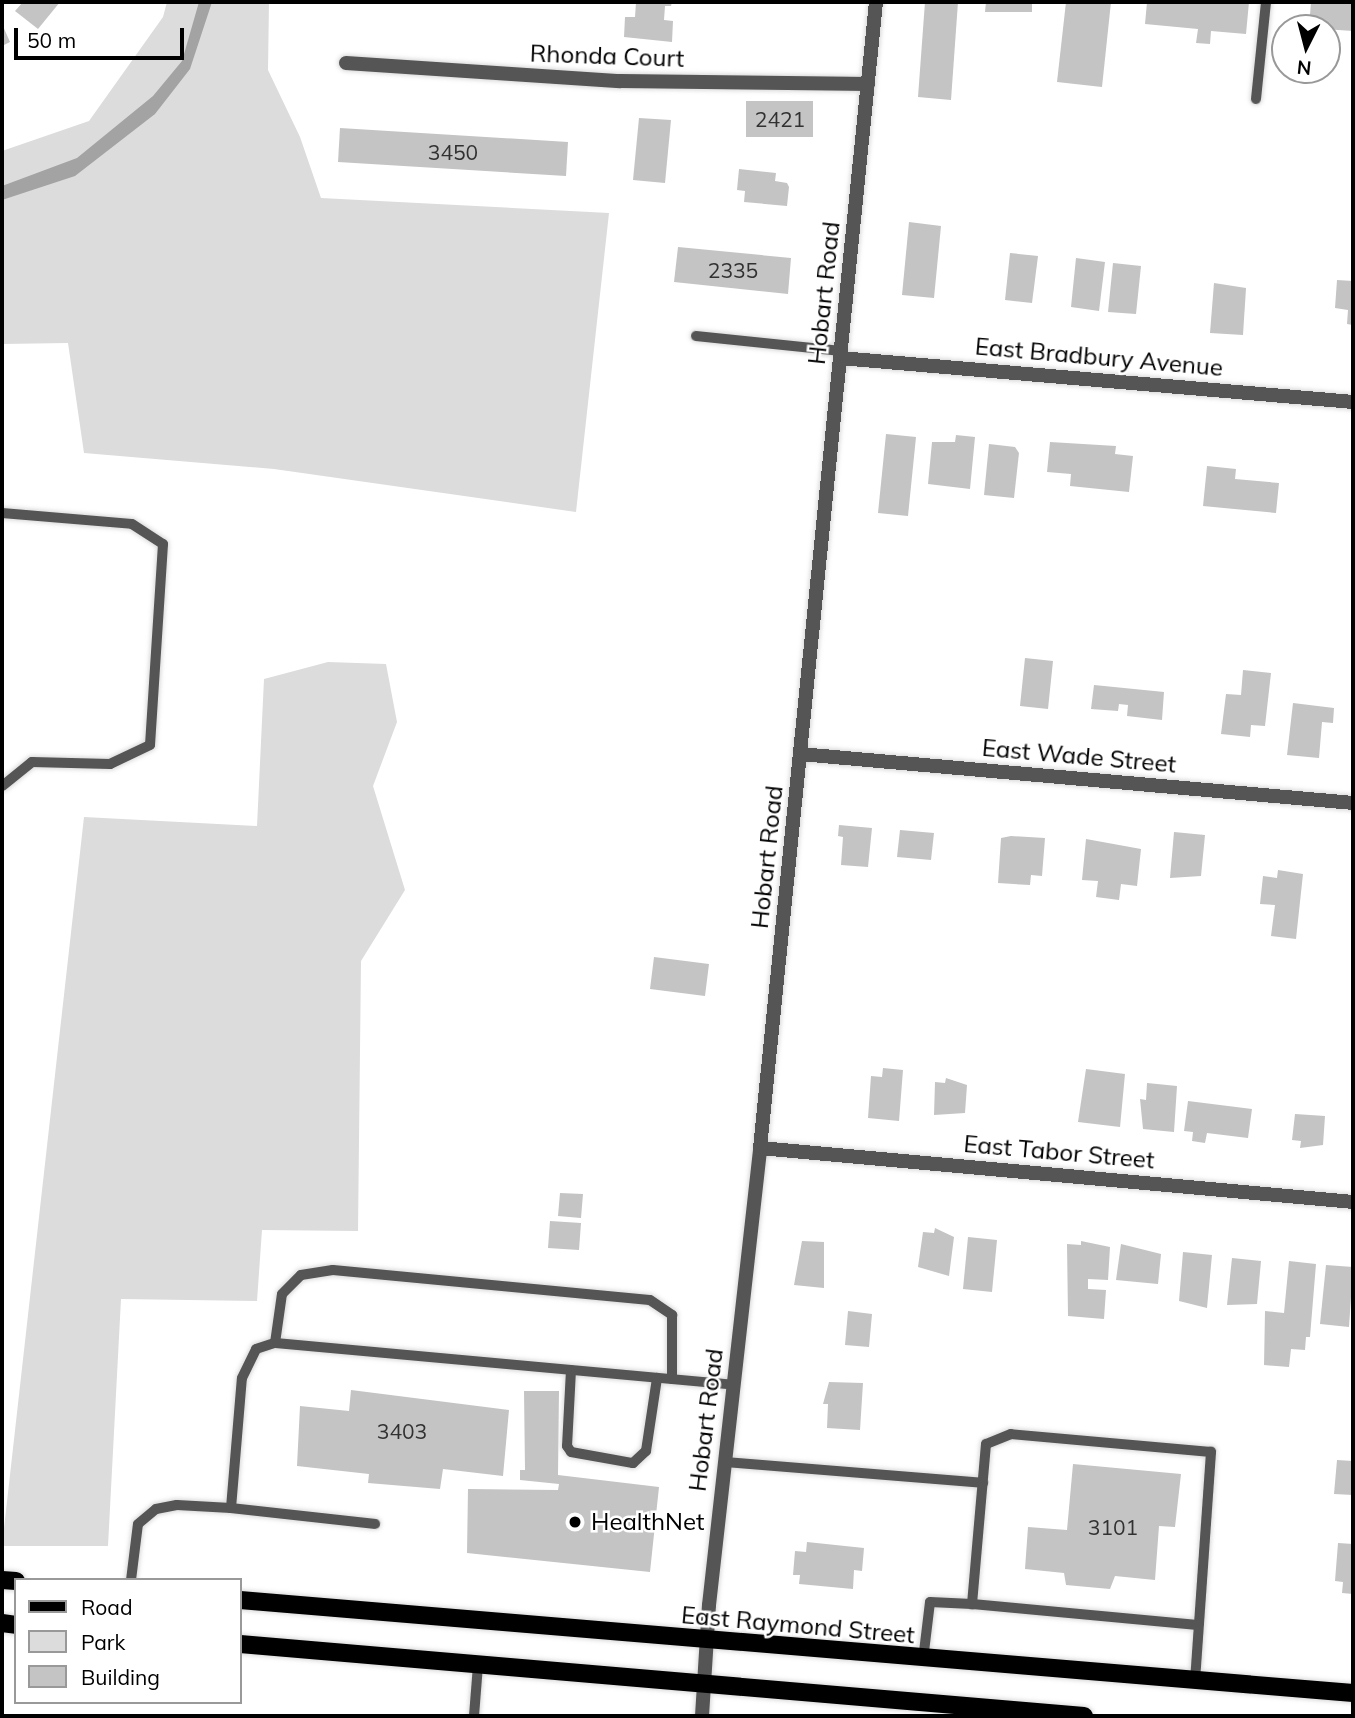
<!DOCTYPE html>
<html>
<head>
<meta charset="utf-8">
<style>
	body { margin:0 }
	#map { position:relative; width:1355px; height:1718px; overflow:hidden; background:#fff; font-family:Mulish,sans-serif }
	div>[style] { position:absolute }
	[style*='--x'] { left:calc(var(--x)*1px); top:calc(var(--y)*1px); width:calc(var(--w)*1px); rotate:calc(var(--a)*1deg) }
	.green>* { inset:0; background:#dcdcdc }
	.water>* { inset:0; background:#a3a3a3 }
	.building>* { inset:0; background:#c4c4c4 }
	.roads { filter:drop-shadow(0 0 2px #dbdbdb) drop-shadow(0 0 2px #dbdbdb) }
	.service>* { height:10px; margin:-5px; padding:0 5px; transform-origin:5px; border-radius:5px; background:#555 }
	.minor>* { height:14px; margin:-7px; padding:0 7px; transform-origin:7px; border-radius:7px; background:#555 }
	.primary>* { height:18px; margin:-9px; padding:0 9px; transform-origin:9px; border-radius:9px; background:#000 }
	.dots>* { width:19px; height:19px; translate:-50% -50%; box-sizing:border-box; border:4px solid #fff; border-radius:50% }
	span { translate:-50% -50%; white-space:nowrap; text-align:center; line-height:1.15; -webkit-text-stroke:5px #fff; paint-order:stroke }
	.number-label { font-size:21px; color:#313131 }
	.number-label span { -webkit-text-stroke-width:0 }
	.street-label { font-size:24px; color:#000 }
	.poi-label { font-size:24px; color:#000 }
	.left { translate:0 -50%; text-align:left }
	.frame { position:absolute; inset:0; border:4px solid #000; pointer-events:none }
	.legend { position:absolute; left:14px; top:1578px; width:228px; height:126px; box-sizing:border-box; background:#fff; border:2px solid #999; margin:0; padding:9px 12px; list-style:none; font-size:21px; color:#000 }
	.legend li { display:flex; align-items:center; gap:14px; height:35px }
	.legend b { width:35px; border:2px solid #999 }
	.north { position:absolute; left:1271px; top:14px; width:70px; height:70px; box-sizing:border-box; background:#fff; border:2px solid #999; border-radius:50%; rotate:186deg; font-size:19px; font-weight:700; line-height:28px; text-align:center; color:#000 }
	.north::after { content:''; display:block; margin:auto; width:24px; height:32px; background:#000; clip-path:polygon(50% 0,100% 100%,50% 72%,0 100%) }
	.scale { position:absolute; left:14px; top:28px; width:170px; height:32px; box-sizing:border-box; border:4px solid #000; border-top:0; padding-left:9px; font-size:21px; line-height:24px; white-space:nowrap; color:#000; -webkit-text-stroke:5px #fff; paint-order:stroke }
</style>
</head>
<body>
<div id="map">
	<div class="green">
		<div style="clip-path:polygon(167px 2px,269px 2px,268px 70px,300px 137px,321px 198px,609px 213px,576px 512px,274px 469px,84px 453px,68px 343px,2px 344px,2px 151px,89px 121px,163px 17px)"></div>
		<div style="clip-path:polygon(328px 662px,386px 664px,397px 722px,373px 786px,405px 890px,361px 961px,358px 1231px,262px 1230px,257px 1301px,121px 1299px,108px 1546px,2px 1546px,84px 817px,257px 826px,264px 679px)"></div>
	</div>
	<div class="water">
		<div style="clip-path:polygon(199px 2px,212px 2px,190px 69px,155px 114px,75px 176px,2px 200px,2px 186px,77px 158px,153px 96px,182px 61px)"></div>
	</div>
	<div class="building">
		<div style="clip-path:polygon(23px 2px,60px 2px,38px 29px,15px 11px)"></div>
		<div style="clip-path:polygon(636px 2px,672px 2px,671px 6px,665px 6px,664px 20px,673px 21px,672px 42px,624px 37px,625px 17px,635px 17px)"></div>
		<div style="clip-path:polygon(925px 2px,958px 2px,951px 100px,918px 97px)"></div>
		<div style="clip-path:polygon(986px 2px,1032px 2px,1032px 12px,985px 12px)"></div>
		<div style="clip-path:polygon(1066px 2px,1111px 2px,1102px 87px,1057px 82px)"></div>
		<div style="clip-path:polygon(1147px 2px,1249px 2px,1246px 34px,1211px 31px,1210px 44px,1196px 43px,1198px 29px,1145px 24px)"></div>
		<div style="clip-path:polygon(1311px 2px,1353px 2px,1353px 31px,1309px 28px)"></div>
		<div style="clip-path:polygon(2px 24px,10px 42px,2px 46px)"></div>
		<div style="clip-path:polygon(746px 101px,813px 101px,813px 137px,746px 137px)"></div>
		<div style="clip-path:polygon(639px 118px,671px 120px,665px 183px,633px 180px)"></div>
		<div style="clip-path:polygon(340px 128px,568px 142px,566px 176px,338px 162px)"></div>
		<div style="clip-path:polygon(739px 169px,776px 173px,775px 181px,787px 183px,789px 187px,787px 206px,744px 202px,745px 191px,737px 190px)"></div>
		<div style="clip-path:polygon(909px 222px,941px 226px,934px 298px,902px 295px)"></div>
		<div style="clip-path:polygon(678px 247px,791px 258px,788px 294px,674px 282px)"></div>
		<div style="clip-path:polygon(1010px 253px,1038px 256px,1032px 303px,1005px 300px)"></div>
		<div style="clip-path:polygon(1076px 258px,1105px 262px,1099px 311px,1071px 307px)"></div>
		<div style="clip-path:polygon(1113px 263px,1141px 266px,1136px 314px,1108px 312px)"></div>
		<div style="clip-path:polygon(1337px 280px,1353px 281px,1353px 325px,1347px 324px,1348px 310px,1335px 308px)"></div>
		<div style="clip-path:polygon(1214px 283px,1246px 288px,1243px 335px,1210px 333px)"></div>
		<div style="clip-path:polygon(886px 434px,916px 437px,908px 516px,878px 513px)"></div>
		<div style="clip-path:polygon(956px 435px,975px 437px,970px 489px,928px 484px,932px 442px,955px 442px)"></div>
		<div style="clip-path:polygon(1050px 442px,1116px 446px,1115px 454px,1133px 456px,1129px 492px,1070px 486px,1071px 474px,1047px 472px)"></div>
		<div style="clip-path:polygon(989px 444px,1015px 447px,1019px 453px,1014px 498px,984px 495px)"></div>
		<div style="clip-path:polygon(1207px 466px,1236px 469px,1235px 479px,1279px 483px,1276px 513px,1203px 506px)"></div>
		<div style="clip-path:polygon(1025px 658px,1053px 661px,1048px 709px,1020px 706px)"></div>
		<div style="clip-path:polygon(1243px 670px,1271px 673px,1265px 726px,1251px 725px,1250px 737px,1221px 734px,1226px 694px,1241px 695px)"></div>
		<div style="clip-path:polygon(1094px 685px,1164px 692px,1162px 720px,1127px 716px,1128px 705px,1119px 704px,1118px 711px,1091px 709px)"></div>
		<div style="clip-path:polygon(1293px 703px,1334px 708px,1333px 723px,1322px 722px,1319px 758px,1287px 755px)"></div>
		<div style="clip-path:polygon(839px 825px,872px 828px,868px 867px,841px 865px,843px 837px,838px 836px)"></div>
		<div style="clip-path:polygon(900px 830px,934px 833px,931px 860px,897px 857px)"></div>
		<div style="clip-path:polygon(1174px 832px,1205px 835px,1201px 876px,1170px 878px)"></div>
		<div style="clip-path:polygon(1011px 836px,1045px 838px,1042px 876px,1031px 875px,1030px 885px,998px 883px,1001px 838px)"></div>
		<div style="clip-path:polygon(1086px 839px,1141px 849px,1137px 886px,1121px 884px,1119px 900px,1096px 897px,1098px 881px,1082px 880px)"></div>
		<div style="clip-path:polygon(1278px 870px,1303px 874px,1296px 939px,1271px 936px,1275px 905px,1260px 904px,1263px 876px,1277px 878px)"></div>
		<div style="clip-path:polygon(654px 957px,709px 964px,705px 996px,650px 989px)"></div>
		<div style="clip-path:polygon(883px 1068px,903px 1070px,899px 1121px,868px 1118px,871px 1076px,882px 1077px)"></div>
		<div style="clip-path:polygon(1086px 1069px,1125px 1074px,1120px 1127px,1078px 1122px)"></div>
		<div style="clip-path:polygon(946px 1078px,967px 1085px,965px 1113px,934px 1115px,935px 1082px,945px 1083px)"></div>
		<div style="clip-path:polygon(1147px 1083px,1177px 1086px,1174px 1132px,1143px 1129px,1140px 1099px,1146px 1100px)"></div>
		<div style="clip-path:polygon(1188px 1101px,1252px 1109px,1248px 1138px,1207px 1133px,1205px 1143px,1192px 1141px,1193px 1132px,1184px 1131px)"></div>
		<div style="clip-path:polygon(1295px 1114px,1325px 1116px,1323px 1145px,1300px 1148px,1301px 1141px,1292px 1140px)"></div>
		<div style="clip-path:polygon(560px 1193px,583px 1194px,581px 1218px,558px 1216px)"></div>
		<div style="clip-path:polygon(550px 1221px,581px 1223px,579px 1250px,548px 1248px)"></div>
		<div style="clip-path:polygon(935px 1228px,954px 1237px,949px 1276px,918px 1267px,923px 1232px,934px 1233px)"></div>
		<div style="clip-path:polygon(968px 1237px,997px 1240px,992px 1292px,963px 1289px)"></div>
		<div style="clip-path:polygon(802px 1241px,824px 1242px,824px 1288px,794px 1285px)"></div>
		<div style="clip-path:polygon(1081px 1241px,1110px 1247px,1108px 1280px,1088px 1279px,1088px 1289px,1106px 1290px,1104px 1319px,1068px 1316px,1067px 1244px,1081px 1245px)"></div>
		<div style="clip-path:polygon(1121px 1244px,1161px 1254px,1158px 1284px,1116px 1280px)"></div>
		<div style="clip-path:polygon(1183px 1252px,1212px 1255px,1207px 1308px,1179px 1301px)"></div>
		<div style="clip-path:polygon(1232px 1258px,1261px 1261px,1257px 1304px,1227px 1305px)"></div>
		<div style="clip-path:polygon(1289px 1261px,1316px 1264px,1310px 1337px,1306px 1337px,1305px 1350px,1291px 1349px,1289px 1367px,1264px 1365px,1265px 1311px,1284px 1313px)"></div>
		<div style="clip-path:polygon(1326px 1265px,1353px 1267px,1349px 1327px,1320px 1324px)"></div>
		<div style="clip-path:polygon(848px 1311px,872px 1314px,869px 1347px,845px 1345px)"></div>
		<div style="clip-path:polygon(829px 1382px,863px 1383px,860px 1430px,827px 1428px,828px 1404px,823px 1404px)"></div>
		<div style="clip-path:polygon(351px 1390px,509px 1410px,503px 1476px,443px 1469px,440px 1489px,368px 1483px,369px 1474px,297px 1466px,300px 1406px,349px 1411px)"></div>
		<div style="clip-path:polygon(524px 1391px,559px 1391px,558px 1475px,659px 1487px,650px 1572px,467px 1553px,468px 1489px,558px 1490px,559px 1484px,520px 1480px,520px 1470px,525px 1470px)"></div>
		<div style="clip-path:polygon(1337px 1460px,1353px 1461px,1353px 1495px,1334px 1494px)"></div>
		<div style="clip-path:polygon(1073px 1464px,1181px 1474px,1175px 1527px,1159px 1526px,1155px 1580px,1115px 1576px,1110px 1589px,1066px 1585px,1064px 1573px,1025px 1569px,1028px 1527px,1067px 1530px)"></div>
		<div style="clip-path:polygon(807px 1542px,864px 1548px,862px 1571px,854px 1570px,853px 1589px,799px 1584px,800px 1575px,793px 1575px,795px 1551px,806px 1552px)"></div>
		<div style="clip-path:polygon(1338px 1543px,1353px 1544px,1353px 1594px,1342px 1593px,1343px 1582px,1335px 1581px)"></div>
	</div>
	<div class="roads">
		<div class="service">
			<div style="--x:1256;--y:99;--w:98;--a:-84.1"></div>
			<div style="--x:696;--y:336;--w:146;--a:5.9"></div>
			<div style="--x:2;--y:513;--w:130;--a:4.8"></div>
			<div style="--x:132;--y:524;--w:37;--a:33"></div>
			<div style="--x:163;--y:544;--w:201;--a:93.7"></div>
			<div style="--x:150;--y:745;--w:44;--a:154.6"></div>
			<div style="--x:110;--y:764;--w:78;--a:-178.5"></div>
			<div style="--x:32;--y:762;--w:38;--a:141"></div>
			<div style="--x:275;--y:1343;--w:49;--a:-81.9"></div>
			<div style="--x:282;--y:1294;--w:27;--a:-45"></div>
			<div style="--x:301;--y:1275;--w:32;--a:-9"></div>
			<div style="--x:333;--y:1270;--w:318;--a:5.4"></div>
			<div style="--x:650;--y:1300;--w:27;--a:34"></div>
			<div style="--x:672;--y:1315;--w:64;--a:90"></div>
			<div style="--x:571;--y:1370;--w:76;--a:93"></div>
			<div style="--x:567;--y:1446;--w:7;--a:56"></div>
			<div style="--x:571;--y:1452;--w:63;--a:10.1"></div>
			<div style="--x:633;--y:1463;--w:18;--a:-43"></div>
			<div style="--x:646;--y:1451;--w:74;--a:-81.4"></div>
			<div style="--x:724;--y:1462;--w:260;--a:4.6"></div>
			<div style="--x:231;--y:1508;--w:145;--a:6.3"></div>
			<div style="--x:131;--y:1580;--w:56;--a:-82.9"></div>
			<div style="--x:138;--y:1524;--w:23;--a:-40"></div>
			<div style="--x:156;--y:1509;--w:21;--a:-11"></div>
			<div style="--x:177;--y:1505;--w:54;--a:3.2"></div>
			<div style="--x:231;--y:1508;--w:130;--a:-85.2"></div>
			<div style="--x:242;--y:1378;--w:32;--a:-64"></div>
			<div style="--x:256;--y:1349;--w:20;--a:-18"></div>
			<div style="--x:275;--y:1343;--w:460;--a:5.2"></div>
			<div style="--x:923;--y:1660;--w:58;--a:-83.1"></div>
			<div style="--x:930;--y:1602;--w:42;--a:2.7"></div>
			<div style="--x:1195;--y:1681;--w:230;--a:-86"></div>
			<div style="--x:1211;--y:1452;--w:201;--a:-174.9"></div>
			<div style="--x:1011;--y:1434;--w:27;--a:158"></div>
			<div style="--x:986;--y:1444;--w:161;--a:95"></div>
			<div style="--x:972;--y:1604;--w:227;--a:5.3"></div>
			<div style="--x:474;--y:1716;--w:51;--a:-85.5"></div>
		</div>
		<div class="minor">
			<div style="--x:346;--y:63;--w:275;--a:3.8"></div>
			<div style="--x:620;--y:81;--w:248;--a:0.7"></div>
			<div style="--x:840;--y:358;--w:515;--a:4.9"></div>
			<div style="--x:800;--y:754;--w:555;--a:5.06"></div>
			<div style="--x:760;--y:1148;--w:595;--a:5.2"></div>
			<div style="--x:702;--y:1716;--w:111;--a:-86.4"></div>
			<div style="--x:709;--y:1605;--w:460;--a:-83.6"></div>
			<div style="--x:760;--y:1148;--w:1152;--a:-84.22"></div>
		</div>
		<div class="primary">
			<div style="--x:2;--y:1580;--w:14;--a:4"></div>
			<div style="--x:240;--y:1600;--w:1117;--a:4.78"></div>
			<div style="--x:2;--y:1623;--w:14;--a:8"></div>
			<div style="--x:240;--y:1644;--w:847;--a:4.88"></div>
		</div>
	</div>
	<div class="dots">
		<div style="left:575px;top:1522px;background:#000"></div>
	</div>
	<div class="number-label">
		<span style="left:780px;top:119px">2421</span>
		<span style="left:453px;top:152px">3450</span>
		<span style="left:733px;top:270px">2335</span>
		<span style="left:402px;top:1431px">3403</span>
		<span style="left:1113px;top:1527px">3101</span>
	</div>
	<div class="street-label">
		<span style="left:607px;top:56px;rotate:2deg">Rhonda Court</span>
		<span style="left:824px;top:293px;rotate:-84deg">Hobart Road</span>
		<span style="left:1099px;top:357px;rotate:5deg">East Bradbury Avenue</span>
		<span style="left:1079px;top:756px;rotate:5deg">East Wade Street</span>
		<span style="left:767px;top:857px;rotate:-84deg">Hobart Road</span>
		<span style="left:1059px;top:1152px;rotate:5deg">East Tabor Street</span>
		<span style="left:706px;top:1420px;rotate:-83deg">Hobart Road</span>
		<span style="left:798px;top:1625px;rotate:5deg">East Raymond Street</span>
	</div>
	<div class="poi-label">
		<span class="left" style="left:591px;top:1522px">HealthNet</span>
	</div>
	<div class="frame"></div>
	<ul class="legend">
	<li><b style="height:9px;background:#000"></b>Road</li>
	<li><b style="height:19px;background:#dcdcdc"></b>Park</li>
	<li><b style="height:19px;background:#c4c4c4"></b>Building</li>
	</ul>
	<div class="north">N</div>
	<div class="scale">50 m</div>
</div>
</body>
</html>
